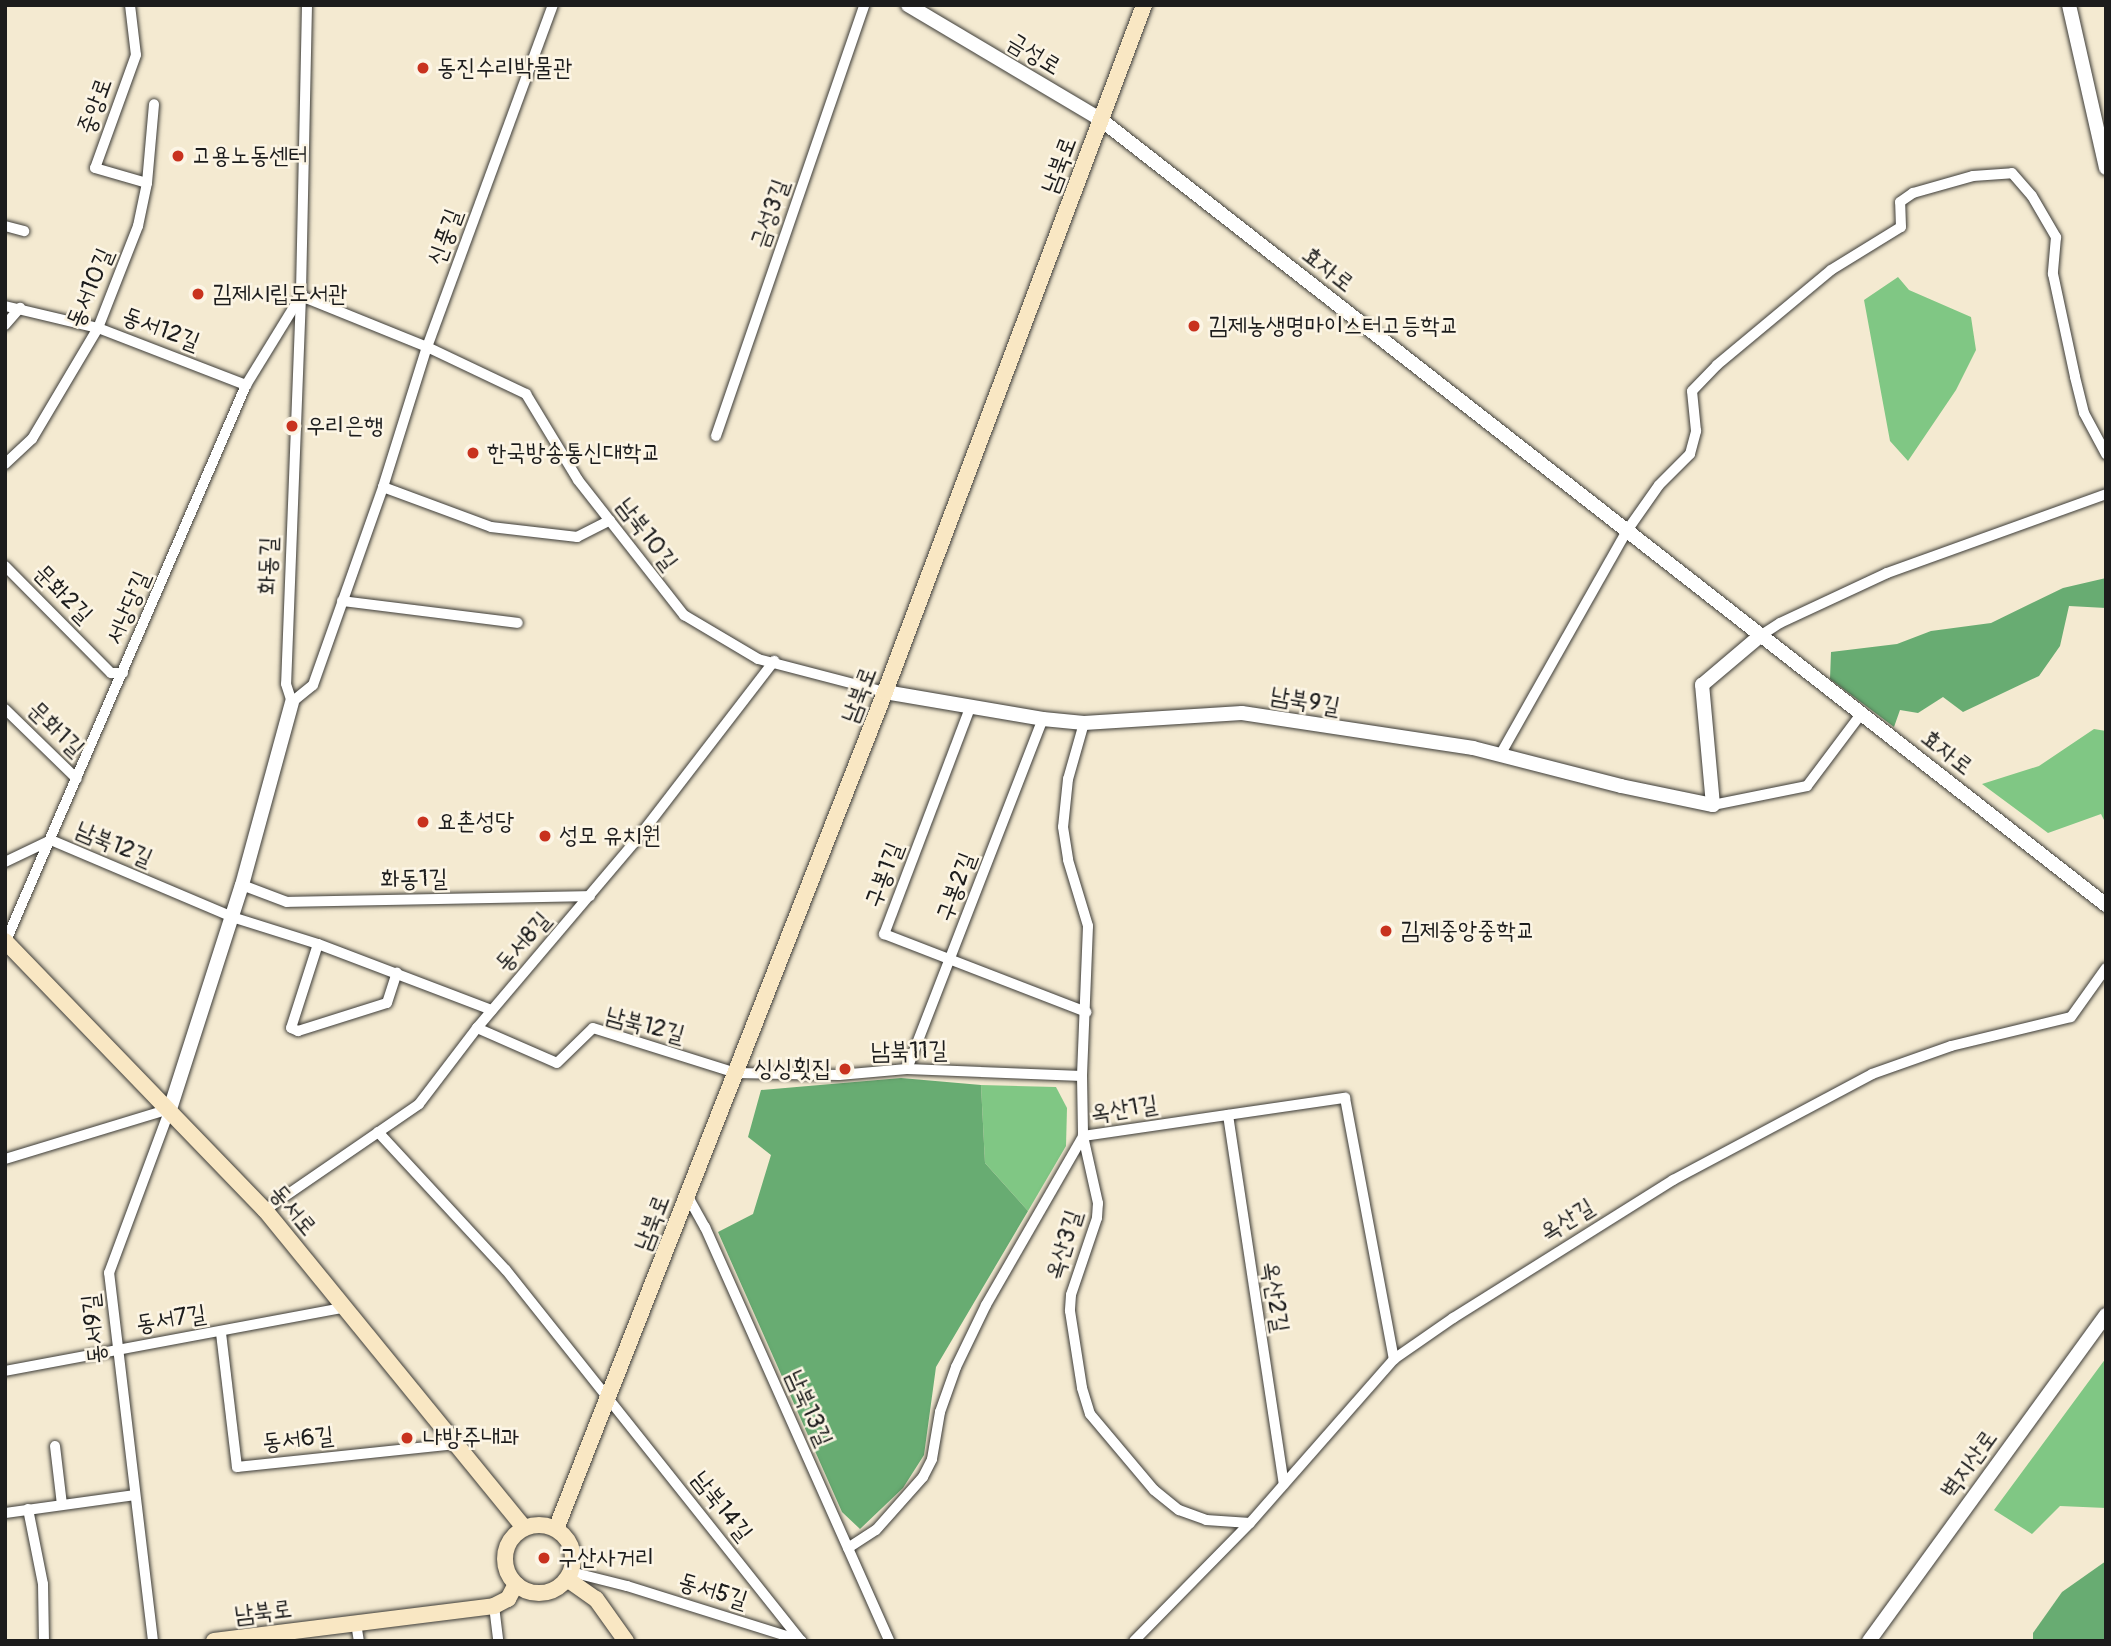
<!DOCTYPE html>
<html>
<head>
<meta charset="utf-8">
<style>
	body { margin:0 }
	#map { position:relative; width:2111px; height:1646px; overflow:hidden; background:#f4ead1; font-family:Pangolin,"Poor Story",sans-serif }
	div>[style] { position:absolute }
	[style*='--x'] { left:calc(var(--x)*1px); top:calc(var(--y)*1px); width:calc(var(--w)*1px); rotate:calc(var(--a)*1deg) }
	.green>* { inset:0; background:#80c784 }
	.forest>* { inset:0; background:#68ac72 }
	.roads { filter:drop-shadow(0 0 2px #3c3b37) drop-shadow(0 0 2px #3c3b37) }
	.minor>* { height:10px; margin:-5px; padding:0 5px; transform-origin:5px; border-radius:5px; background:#fff }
	.tertiary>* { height:14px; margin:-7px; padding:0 7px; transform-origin:7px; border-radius:7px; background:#fff }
	.secondary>* { height:16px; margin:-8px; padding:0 8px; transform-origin:8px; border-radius:8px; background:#f9e7c3 }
	.secondary>.ring { margin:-8px; padding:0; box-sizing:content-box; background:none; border:16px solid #f9e7c3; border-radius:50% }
	.dots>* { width:19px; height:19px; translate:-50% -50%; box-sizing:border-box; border:4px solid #fcf5e5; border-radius:50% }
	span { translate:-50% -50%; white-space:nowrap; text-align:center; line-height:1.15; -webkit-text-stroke:5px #fcf5e5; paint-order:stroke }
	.street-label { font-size:24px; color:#1c1c1c }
	.poi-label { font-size:24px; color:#1c1c1c }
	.left { translate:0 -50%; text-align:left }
	.right { translate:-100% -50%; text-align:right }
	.frame { position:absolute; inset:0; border:7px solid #1c1c1c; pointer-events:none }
</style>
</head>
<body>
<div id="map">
	<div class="green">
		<div style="clip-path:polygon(1898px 277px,1909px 290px,1971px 317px,1976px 350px,1956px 390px,1908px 461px,1890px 441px,1864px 300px)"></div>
		<div style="clip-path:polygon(2094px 729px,2106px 731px,2106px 824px,2101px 814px,2048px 833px,1982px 784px,2039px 766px)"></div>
		<div style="clip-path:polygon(981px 1085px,1056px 1087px,1067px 1108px,1066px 1146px,1028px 1211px,985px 1163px)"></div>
		<div style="clip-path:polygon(2106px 1358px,2106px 1508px,2060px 1506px,2032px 1534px,1994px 1510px)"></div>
	</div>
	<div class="forest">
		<div style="clip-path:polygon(2106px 578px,2106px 608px,2069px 606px,2060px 646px,2039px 676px,1963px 712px,1943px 697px,1918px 713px,1900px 710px,1894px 727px,1830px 679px,1831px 652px,1897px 644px,1931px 631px,1991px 623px,2063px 588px)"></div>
		<div style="clip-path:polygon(901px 1078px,981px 1085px,985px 1163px,1028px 1211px,936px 1367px,924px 1455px,903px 1488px,860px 1529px,842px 1512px,718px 1232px,753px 1214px,771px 1155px,748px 1137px,761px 1090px)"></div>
		<div style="clip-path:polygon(2106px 1561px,2106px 1641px,2033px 1641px,2033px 1633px,2062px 1592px)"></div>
	</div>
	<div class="roads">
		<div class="minor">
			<div style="--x:130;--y:5;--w:50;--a:83.2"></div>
			<div style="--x:136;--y:55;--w:120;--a:109.9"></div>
			<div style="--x:95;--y:168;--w:54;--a:16.1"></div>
			<div style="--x:307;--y:5;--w:291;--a:91.2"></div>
			<div style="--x:301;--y:296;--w:388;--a:92.2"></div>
			<div style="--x:286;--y:684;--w:19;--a:72"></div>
			<div style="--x:292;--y:702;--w:27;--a:-39"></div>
			<div style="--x:313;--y:685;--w:210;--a:-70.5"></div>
			<div style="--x:383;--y:487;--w:147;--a:-72.6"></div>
			<div style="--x:427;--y:347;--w:364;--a:-69.8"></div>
			<div style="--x:5;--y:226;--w:20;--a:15"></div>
			<div style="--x:301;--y:296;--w:136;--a:22"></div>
			<div style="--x:427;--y:347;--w:110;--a:25.4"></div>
			<div style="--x:526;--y:394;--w:100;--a:58.8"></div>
			<div style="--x:578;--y:480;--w:172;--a:51.9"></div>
			<div style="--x:684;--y:615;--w:86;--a:30.7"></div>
			<div style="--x:758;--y:659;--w:131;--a:14.6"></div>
			<div style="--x:5;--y:306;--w:96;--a:13.3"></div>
			<div style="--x:98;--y:328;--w:159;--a:21.1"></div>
			<div style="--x:5;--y:325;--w:23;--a:-49"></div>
			<div style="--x:716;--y:436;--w:456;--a:-71"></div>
			<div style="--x:5;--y:464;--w:37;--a:-43"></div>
			<div style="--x:32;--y:439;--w:129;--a:-59.3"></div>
			<div style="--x:98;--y:328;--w:110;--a:-68.6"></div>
			<div style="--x:138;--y:226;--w:44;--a:-78.2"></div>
			<div style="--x:147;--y:183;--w:79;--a:-84.9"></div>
			<div style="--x:383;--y:487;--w:115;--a:20.3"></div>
			<div style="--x:491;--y:527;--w:87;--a:6.6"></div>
			<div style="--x:577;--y:537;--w:37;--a:-27"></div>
			<div style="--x:5;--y:566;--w:151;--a:45.3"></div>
			<div style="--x:111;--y:673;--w:12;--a:0"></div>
			<div style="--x:342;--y:601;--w:177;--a:7.1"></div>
			<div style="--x:1760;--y:636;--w:24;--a:-33"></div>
			<div style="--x:1780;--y:623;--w:118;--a:-25"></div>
			<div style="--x:1887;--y:573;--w:233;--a:-19.8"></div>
			<div style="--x:970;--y:708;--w:242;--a:110.8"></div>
			<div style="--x:884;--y:934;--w:217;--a:21.1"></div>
			<div style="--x:5;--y:709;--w:100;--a:44.2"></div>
			<div style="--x:1084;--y:723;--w:58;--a:105.9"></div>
			<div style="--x:1068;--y:779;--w:48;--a:95.9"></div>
			<div style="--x:1063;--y:827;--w:33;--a:81"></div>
			<div style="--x:1068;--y:860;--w:69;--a:73.1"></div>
			<div style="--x:1088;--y:926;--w:150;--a:92.3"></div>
			<div style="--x:1082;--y:1076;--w:60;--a:89"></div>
			<div style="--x:1083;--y:1136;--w:69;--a:77.4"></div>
			<div style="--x:1098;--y:1203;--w:15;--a:94"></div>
			<div style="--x:1097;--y:1218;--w:81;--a:108.7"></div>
			<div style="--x:1071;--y:1295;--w:16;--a:94"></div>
			<div style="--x:1070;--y:1311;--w:78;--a:81.1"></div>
			<div style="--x:1082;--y:1388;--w:27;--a:73"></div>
			<div style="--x:1090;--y:1414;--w:99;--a:49.9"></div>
			<div style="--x:1154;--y:1490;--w:32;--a:39"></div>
			<div style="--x:1179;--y:1510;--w:29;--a:20"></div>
			<div style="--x:1206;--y:1520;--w:44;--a:3.9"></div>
			<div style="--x:1500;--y:755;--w:256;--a:-60.5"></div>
			<div style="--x:1626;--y:532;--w:57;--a:-54.9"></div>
			<div style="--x:1659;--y:485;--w:44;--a:-45"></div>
			<div style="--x:1690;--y:454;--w:24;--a:-75"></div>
			<div style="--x:1696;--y:431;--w:40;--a:-95.7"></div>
			<div style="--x:1692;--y:391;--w:36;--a:-46"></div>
			<div style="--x:1717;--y:365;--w:148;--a:-39.8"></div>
			<div style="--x:1831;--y:270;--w:82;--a:-31.6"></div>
			<div style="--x:1901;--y:227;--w:25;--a:-92"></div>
			<div style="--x:1900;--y:202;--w:16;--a:-35"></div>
			<div style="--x:1913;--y:193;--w:62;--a:-15.8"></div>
			<div style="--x:1973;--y:176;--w:39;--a:-4"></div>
			<div style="--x:2012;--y:173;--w:30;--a:49"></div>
			<div style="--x:2032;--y:196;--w:48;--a:59.7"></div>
			<div style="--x:2056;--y:237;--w:37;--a:95"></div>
			<div style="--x:2053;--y:274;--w:105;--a:77.9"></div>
			<div style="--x:2075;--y:377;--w:37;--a:76"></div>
			<div style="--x:2084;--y:413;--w:47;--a:61.8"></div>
			<div style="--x:1713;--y:805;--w:96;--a:-11.4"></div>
			<div style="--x:1807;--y:786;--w:90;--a:-53.1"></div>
			<div style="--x:5;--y:862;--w:51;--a:-25.6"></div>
			<div style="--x:51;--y:840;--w:197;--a:23"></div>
			<div style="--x:232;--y:917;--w:90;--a:17.4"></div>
			<div style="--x:318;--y:944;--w:186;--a:20.8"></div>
			<div style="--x:242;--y:885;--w:48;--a:20.7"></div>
			<div style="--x:287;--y:902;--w:303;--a:-1.1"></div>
			<div style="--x:5;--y:943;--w:608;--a:-66.64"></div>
			<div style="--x:246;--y:385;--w:101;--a:-58.4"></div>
			<div style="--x:318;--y:944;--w:88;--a:107.8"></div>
			<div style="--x:291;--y:1028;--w:8;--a:23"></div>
			<div style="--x:298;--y:1031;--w:93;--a:-17.5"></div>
			<div style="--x:387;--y:1003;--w:32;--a:-72"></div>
			<div style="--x:477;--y:1028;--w:87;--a:23.6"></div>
			<div style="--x:557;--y:1063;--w:50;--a:-44.2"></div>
			<div style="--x:593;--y:1028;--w:150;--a:17.5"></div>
			<div style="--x:736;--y:1073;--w:103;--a:1.1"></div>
			<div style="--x:839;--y:1075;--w:68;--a:-5"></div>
			<div style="--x:907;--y:1069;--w:175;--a:2.3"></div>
			<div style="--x:907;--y:1069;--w:375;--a:-68.8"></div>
			<div style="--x:1228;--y:1115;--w:373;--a:81.4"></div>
			<div style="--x:378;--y:1132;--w:188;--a:47.2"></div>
			<div style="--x:506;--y:1270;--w:474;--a:51.5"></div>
			<div style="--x:5;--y:1159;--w:172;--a:-16.9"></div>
			<div style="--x:687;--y:1195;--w:37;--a:61"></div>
			<div style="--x:705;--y:1227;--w:453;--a:66"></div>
			<div style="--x:265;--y:1210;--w:187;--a:-34.5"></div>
			<div style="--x:419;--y:1104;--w:96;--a:-52.7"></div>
			<div style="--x:477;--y:1028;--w:243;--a:-49.7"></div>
			<div style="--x:634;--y:843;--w:230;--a:-52.4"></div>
			<div style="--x:221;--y:1333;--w:135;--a:83.2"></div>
			<div style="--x:237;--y:1467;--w:220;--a:-6"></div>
			<div style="--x:5;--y:1371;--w:344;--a:-10.6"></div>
			<div style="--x:55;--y:1446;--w:59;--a:83.2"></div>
			<div style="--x:28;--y:1509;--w:76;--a:78.7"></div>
			<div style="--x:43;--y:1584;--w:57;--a:89"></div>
			<div style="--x:5;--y:1513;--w:130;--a:-7.9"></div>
			<div style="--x:848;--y:1548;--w:33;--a:-33"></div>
			<div style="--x:876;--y:1530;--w:71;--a:-48.4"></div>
			<div style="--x:923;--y:1477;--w:20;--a:-63"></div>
			<div style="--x:932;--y:1459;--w:48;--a:-80.3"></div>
			<div style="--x:940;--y:1412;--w:48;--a:-70.4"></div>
			<div style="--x:956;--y:1367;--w:69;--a:-64.2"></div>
			<div style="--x:986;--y:1305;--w:195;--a:-60.1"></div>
			<div style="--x:1083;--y:1136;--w:265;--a:-8.3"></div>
			<div style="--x:1345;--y:1098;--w:266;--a:79.4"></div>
			<div style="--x:571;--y:1572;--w:58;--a:14"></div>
			<div style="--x:627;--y:1586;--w:183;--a:17.4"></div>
			<div style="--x:494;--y:1606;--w:35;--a:83"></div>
			<div style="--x:356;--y:1623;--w:18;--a:81"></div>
			<div style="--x:153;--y:1641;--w:371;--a:-96.8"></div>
			<div style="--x:109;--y:1273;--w:175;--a:-69.6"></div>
			<div style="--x:1134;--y:1641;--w:165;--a:-45.5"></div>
			<div style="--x:1250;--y:1523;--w:218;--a:-48.7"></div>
			<div style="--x:1394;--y:1359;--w:72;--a:-34.8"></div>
			<div style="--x:1453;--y:1318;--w:260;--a:-32.1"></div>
			<div style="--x:1673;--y:1180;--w:225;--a:-28"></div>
			<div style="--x:1872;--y:1074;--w:84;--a:-19.5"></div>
			<div style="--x:1951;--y:1046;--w:123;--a:-13.6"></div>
			<div style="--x:2071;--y:1017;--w:60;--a:-54.5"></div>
		</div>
		<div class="tertiary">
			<div style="--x:908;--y:5;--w:223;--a:30.7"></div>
			<div style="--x:1100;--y:119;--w:1277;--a:38"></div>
			<div style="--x:2069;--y:5;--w:167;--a:77.2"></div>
			<div style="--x:885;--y:692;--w:160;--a:9.7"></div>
			<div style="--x:1043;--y:719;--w:41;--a:5.6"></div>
			<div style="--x:1084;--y:723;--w:158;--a:-3.6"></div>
			<div style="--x:1242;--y:713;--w:234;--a:8.6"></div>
			<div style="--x:1473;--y:748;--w:153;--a:14.4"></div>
			<div style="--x:1621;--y:786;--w:94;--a:11.7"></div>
			<div style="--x:1713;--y:805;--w:121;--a:-95.2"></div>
			<div style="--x:1702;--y:685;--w:76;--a:-40.2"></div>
			<div style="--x:170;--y:1109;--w:235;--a:-72.2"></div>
			<div style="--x:242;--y:885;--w:190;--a:-74.7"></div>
			<div style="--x:1869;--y:1641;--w:403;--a:-54"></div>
		</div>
		<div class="secondary">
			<div style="--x:5;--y:941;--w:374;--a:46"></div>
			<div style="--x:265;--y:1210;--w:410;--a:50.8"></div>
			<div class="ring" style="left:505px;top:1525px;width:52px;height:52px"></div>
			<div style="--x:556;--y:1529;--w:899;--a:-68.54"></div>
			<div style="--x:885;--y:692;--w:734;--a:-69.34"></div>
			<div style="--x:567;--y:1579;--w:35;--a:35"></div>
			<div style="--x:596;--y:1599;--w:52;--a:54.5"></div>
			<div style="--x:214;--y:1641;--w:282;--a:-7.1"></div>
			<div style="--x:494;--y:1606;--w:16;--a:-27"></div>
			<div style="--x:508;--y:1599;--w:17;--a:-62"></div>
		</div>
	</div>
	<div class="dots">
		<div style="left:423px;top:68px;background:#c8321e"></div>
		<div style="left:178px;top:156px;background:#c8321e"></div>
		<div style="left:198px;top:294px;background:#c8321e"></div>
		<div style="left:1194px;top:326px;background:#c8321e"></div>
		<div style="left:292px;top:426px;background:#c8321e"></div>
		<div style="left:473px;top:453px;background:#c8321e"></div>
		<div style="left:423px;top:822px;background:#c8321e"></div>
		<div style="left:545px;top:836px;background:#c8321e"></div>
		<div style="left:1386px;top:931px;background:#c8321e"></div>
		<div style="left:845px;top:1069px;background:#c8321e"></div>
		<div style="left:407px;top:1438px;background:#c8321e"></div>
		<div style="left:544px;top:1558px;background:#c8321e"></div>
	</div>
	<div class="street-label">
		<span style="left:1034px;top:54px;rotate:31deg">금성로</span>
		<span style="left:95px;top:106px;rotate:-70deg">중앙로</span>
		<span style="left:1059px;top:165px;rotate:-69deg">남북로</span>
		<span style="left:770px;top:214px;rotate:-71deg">금성3길</span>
		<span style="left:445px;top:237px;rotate:-70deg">신풍길</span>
		<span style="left:1328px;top:269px;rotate:38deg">효자로</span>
		<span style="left:90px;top:288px;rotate:-67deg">동서10길</span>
		<span style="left:161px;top:329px;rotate:21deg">동서12길</span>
		<span style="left:647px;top:534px;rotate:53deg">남북10길</span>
		<span style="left:268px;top:566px;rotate:-88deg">화동길</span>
		<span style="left:63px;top:594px;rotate:45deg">문화2길</span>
		<span style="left:128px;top:608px;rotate:-67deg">서낭당길</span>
		<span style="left:859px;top:695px;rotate:-69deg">남북로</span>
		<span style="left:1305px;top:701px;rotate:10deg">남북9길</span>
		<span style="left:56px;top:729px;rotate:44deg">문화1길</span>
		<span style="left:1947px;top:752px;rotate:38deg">효자로</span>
		<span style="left:114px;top:844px;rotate:23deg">남북12길</span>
		<span style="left:884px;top:875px;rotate:-69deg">구봉1길</span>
		<span style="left:414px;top:879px;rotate:-1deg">화동1길</span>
		<span style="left:956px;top:887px;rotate:-69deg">구봉2길</span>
		<span style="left:523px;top:942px;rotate:-49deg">동서8길</span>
		<span style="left:645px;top:1025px;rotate:15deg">남북12길</span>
		<span style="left:909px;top:1051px;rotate:-1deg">남북11길</span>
		<span style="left:1124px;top:1109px;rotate:-9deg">옥산1길</span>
		<span style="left:293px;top:1210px;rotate:50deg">동서로</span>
		<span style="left:1567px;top:1220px;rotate:-32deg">옥산길</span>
		<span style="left:652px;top:1223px;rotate:-69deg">남북로</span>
		<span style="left:1064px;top:1245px;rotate:-73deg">옥산3길</span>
		<span style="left:1275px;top:1297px;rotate:81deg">옥산2길</span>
		<span style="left:171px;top:1319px;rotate:-9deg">동서7길</span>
		<span style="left:94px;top:1329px;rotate:-96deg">동서9길</span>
		<span style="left:809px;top:1408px;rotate:66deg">남북13길</span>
		<span style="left:298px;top:1439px;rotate:-6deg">동서6길</span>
		<span style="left:1969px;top:1464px;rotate:-54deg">벽지산로</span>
		<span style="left:722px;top:1506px;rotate:52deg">남북14길</span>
		<span style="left:713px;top:1591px;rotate:17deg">동서5길</span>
		<span style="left:263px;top:1612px;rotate:-7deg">남북로</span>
	</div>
	<div class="poi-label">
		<span class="left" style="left:437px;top:68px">동진수리박물관</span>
		<span class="left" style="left:192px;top:156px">고용노동센터</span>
		<span class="left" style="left:212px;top:294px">김제시립도서관</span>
		<span class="left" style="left:1208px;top:326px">김제농생명마이스터고등학교</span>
		<span class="left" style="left:306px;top:426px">우리은행</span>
		<span class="left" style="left:487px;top:453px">한국방송통신대학교</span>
		<span class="left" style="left:437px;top:822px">요촌성당</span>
		<span class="left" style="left:559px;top:836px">성모 유치원</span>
		<span class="left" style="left:1400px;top:931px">김제중앙중학교</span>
		<span class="right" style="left:831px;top:1069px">싱싱횟집</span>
		<span class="left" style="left:423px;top:1438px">나방주내과</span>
		<span class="left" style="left:558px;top:1558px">구산사거리</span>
	</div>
	<div class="frame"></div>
</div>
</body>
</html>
